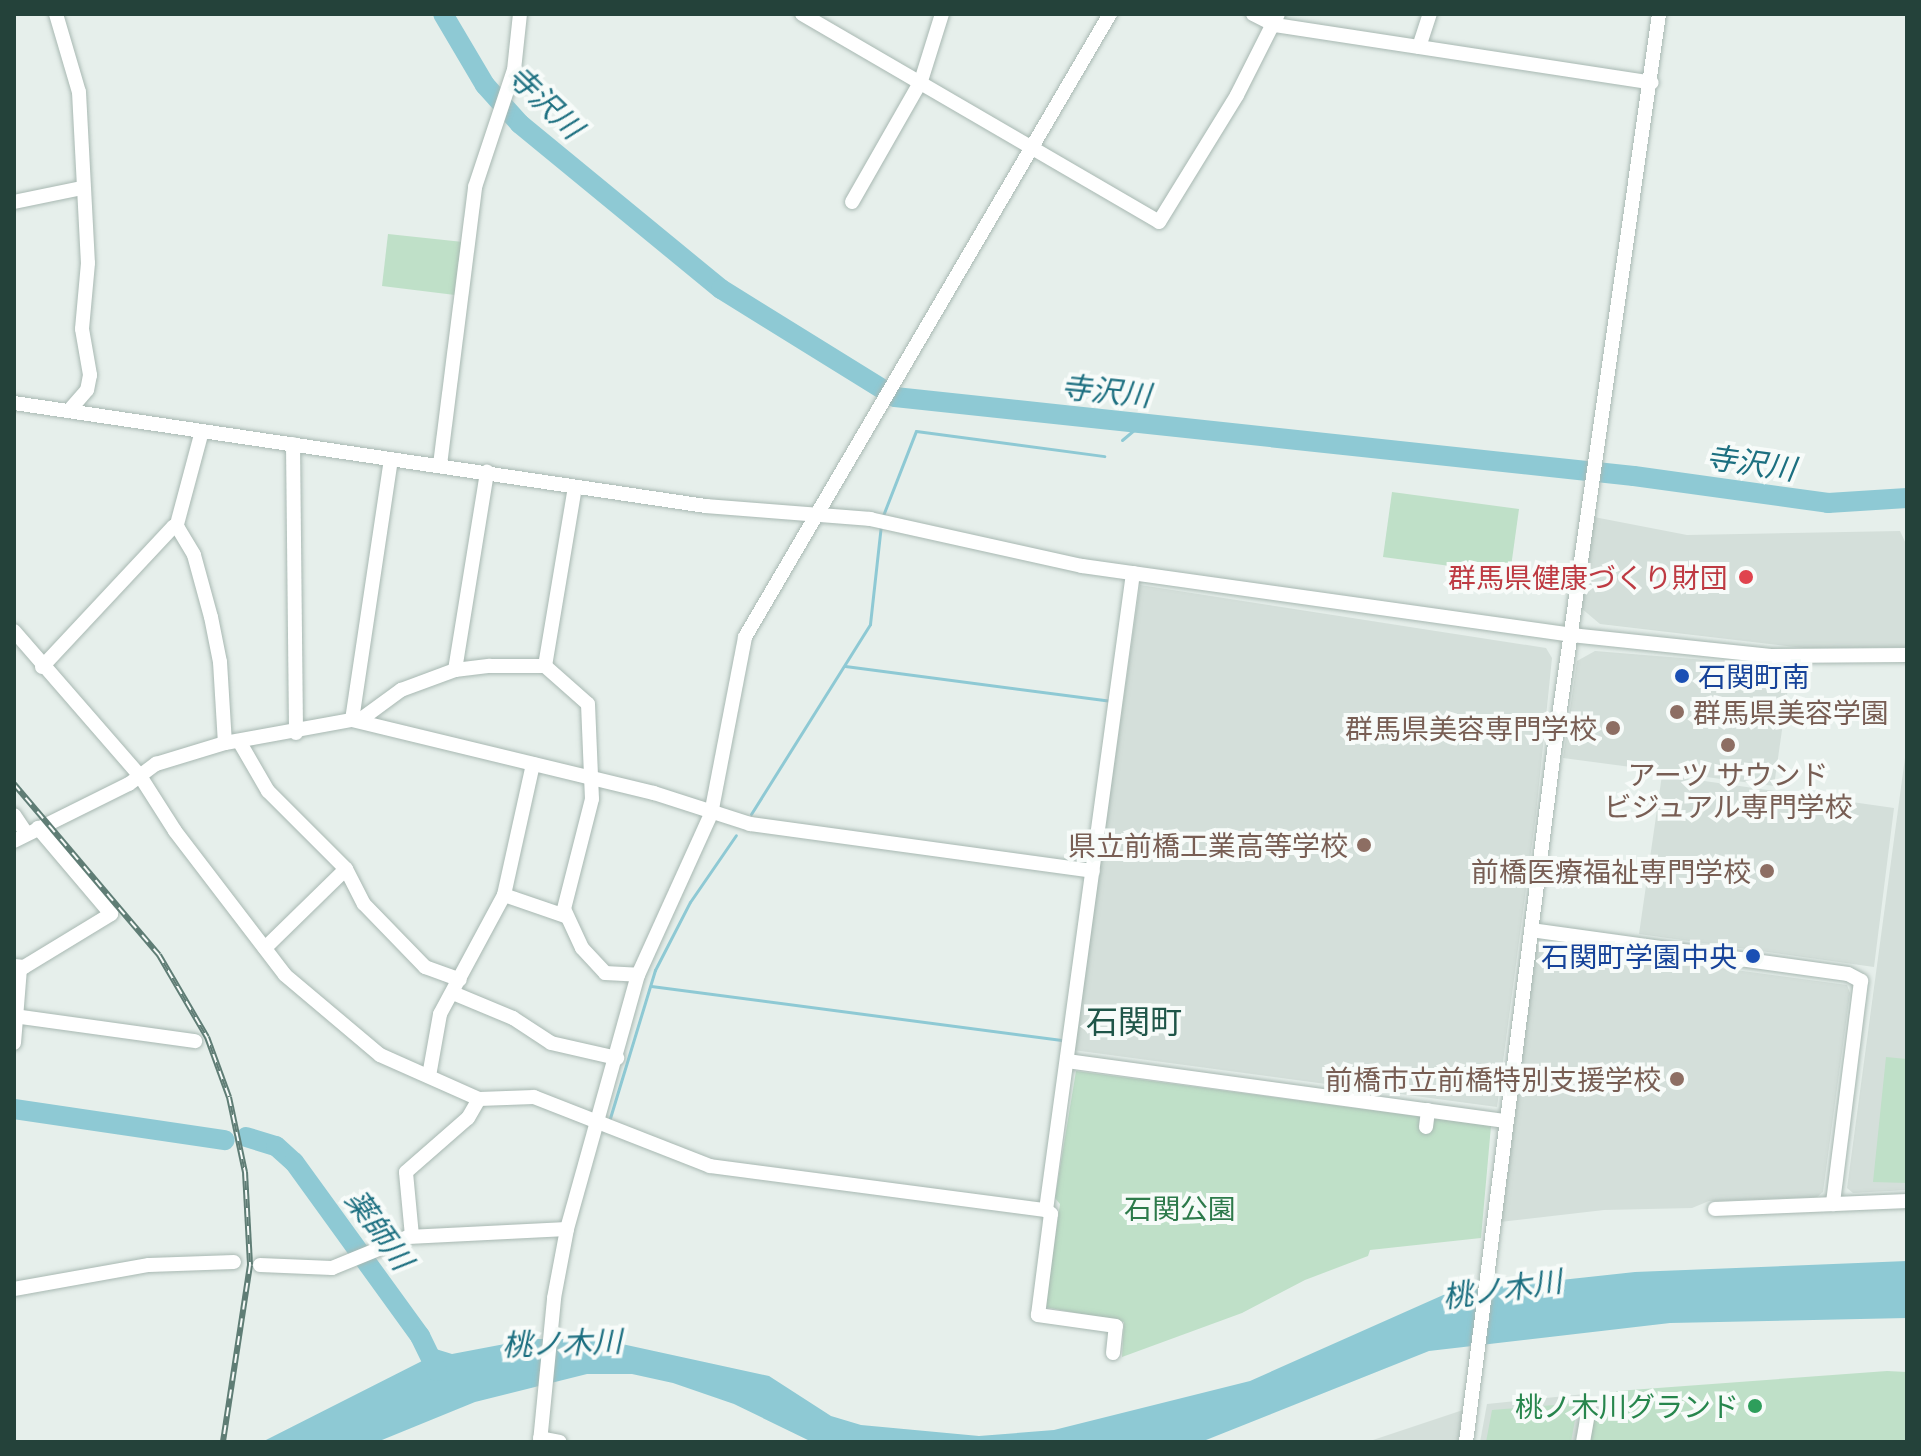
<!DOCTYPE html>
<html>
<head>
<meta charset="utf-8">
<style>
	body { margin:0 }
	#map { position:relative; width:1921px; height:1456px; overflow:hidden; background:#e6efeb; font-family:Lato,"Noto Sans JP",sans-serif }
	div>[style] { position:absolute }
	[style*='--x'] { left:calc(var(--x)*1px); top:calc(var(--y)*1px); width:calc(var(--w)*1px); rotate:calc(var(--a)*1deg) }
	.built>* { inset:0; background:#d4dfda }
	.green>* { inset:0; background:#bfe0c8 }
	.water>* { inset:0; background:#8ec9d4 }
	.stream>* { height:3px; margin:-1.5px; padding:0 1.5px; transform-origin:1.5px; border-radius:1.5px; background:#8ec9d4 }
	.river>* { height:20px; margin:-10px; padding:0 10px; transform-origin:10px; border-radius:10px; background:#8ec9d4 }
	.roads { filter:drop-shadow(0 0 2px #a8b8b2) drop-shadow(0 0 2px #a8b8b2) }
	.minor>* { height:14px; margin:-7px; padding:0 7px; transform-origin:7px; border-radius:7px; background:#fff }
	.rail>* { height:6px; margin-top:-3px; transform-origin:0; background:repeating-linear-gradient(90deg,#f7fbf9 0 9px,#5f7d75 0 18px); box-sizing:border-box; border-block:2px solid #5f7d75 }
	.dots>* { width:22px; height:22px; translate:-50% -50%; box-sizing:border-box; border:4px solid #f7fbf9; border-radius:50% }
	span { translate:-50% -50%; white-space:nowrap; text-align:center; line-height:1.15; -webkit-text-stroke:8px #f7fbf9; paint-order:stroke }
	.health-label { font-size:28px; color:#be3a42 }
	.right { translate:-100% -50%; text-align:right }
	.transit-label { font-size:28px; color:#164399 }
	.left { translate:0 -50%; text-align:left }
	.education-label { font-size:28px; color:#785e54 }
	.park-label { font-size:28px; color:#2d7a4b }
	.leisure-label { font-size:28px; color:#27864d }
	.water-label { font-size:30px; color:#1c6f80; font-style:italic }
	.quarter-label { font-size:32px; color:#1f5548 }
	.frame { position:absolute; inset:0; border:16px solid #24423a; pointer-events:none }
</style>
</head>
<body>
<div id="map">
	<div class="built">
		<div style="clip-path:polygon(1594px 517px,1687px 535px,1900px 531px,1907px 546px,1907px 647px,1803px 648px,1600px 624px,1581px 608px)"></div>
		<div style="clip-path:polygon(1140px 585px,1546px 648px,1552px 658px,1536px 814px,1497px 1107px,1073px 1050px)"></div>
		<div style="clip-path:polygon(1595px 651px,1791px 667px,1774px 786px,1563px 758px,1577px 661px)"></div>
		<div style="clip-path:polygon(1907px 743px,1907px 1190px,1853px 1193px,1847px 1188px)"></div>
		<div style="clip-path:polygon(1662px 775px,1894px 808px,1874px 967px,1639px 934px)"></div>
		<div style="clip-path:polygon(1540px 944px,1847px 985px,1850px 993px,1823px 1192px,1817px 1197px,1709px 1201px,1692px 1208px,1604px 1210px,1500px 1222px,1532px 948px)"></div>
		<div style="clip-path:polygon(1585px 1394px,1577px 1442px,1480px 1442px,1487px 1404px)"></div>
		<div style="clip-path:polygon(1463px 1410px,1458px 1442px,1367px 1442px)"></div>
	</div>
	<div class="green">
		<div style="clip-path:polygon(388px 234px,463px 242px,455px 295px,382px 286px)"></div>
		<div style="clip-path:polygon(1392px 492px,1519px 509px,1510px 574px,1383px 557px)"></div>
		<div style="clip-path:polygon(1886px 1057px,1907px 1059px,1907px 1183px,1873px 1182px)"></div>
		<div style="clip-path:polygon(1076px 1071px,1491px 1126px,1481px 1238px,1370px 1250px,1368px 1256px,1305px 1280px,1242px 1313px,1122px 1357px,1124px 1322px,1045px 1307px,1060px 1204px,1055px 1198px)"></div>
		<div style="clip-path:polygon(1887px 1371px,1907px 1372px,1907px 1442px,1586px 1442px,1589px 1422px,1617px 1391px)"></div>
		<div style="clip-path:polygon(1578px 1403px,1571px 1442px,1486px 1442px,1492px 1410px)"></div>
	</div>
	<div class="water">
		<div style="clip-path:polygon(1907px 1261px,1907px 1318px,1670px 1323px,1429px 1351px,1201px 1442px,812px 1442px,734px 1404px,673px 1383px,632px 1374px,587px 1374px,475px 1402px,377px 1442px,262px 1442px,424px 1360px,426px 1346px,452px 1354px,531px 1339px,599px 1339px,769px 1376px,831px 1416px,861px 1425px,979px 1436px,1054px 1430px,1250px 1381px,1450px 1292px,1635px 1272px)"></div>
	</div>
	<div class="stream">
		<div style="--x:1122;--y:440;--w:25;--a:-40"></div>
		<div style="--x:882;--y:518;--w:93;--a:-68.7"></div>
		<div style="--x:916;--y:431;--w:190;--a:7.6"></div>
		<div style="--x:845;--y:666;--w:267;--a:7.5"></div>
		<div style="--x:751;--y:814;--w:224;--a:-57.9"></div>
		<div style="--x:870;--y:624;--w:100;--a:-83.7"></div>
		<div style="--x:651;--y:986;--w:416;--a:7.5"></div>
		<div style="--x:610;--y:1118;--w:155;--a:-73.1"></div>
		<div style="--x:655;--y:970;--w:76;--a:-62.8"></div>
		<div style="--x:690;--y:902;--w:81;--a:-55.5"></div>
	</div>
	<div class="river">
		<div style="--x:443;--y:14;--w:82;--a:59.4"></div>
		<div style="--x:485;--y:85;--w:52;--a:48.1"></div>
		<div style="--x:520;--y:124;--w:260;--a:39.4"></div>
		<div style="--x:721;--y:289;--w:205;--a:31.8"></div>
		<div style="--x:895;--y:397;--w:743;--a:6.1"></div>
		<div style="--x:1634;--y:476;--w:196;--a:7.9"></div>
		<div style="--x:1828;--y:503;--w:79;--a:-3.6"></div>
		<div style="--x:14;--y:1109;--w:213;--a:8.4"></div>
		<div style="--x:246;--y:1137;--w:31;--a:17"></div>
		<div style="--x:276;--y:1146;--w:24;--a:42"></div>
		<div style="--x:294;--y:1162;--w:215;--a:54.1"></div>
		<div style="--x:420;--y:1336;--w:39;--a:64"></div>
	</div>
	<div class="roads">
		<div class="minor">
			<div style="--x:56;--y:14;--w:81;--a:73.6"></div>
			<div style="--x:79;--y:92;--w:171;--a:87"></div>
			<div style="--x:88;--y:263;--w:66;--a:95.2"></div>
			<div style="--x:82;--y:329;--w:47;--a:80.1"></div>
			<div style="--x:90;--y:375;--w:15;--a:101"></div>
			<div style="--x:87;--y:390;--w:28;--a:131"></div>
			<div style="--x:802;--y:14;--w:413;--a:30.2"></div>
			<div style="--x:1159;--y:222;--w:149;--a:-58.4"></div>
			<div style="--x:1237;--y:95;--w:91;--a:-63.2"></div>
			<div style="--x:1253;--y:14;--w:25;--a:27"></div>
			<div style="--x:1275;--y:25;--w:381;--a:8.7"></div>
			<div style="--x:1419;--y:47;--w:35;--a:-72"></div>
			<div style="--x:14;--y:202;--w:69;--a:-11.6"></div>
			<div style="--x:852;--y:202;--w:139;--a:-60.3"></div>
			<div style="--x:921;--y:81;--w:70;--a:-72.6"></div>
			<div style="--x:14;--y:403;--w:700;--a:8.47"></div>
			<div style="--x:706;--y:506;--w:165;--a:4.5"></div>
			<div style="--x:870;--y:519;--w:217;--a:12.5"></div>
			<div style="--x:1082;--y:566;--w:494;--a:8"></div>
			<div style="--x:1571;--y:635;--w:201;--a:6"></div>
			<div style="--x:1771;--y:656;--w:136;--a:-0.4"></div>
			<div style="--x:293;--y:444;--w:289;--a:89.4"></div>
			<div style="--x:440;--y:465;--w:280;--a:-82.8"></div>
			<div style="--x:475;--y:187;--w:123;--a:-71.6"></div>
			<div style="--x:514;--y:70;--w:56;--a:-83.9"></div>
			<div style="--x:176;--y:528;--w:100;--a:-75"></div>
			<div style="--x:14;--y:631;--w:192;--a:49"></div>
			<div style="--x:140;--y:776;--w:65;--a:57.5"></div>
			<div style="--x:175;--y:831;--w:181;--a:52.6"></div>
			<div style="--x:285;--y:975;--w:124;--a:40.1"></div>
			<div style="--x:380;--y:1055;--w:108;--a:24"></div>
			<div style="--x:479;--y:1099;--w:55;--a:-2.1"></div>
			<div style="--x:534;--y:1097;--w:189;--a:21.4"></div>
			<div style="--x:710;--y:1166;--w:339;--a:7.5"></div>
			<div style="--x:545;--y:666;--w:181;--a:-80.5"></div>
			<div style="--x:42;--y:667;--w:192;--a:-46.9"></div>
			<div style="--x:173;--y:527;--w:5;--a:11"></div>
			<div style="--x:178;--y:528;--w:31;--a:59"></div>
			<div style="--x:194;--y:555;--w:64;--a:74.7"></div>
			<div style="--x:211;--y:617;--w:46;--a:78.7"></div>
			<div style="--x:220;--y:662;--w:81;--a:86.5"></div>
			<div style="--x:455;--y:670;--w:201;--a:-80.8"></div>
			<div style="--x:352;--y:720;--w:264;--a:-81.5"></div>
			<div style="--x:360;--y:720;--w:51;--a:-36.2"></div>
			<div style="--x:401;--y:690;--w:58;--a:-20.3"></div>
			<div style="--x:455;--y:670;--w:35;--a:-7"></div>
			<div style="--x:490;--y:666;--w:55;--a:0"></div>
			<div style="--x:545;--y:666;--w:57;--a:41.5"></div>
			<div style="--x:588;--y:704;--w:95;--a:87.6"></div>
			<div style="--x:592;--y:799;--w:114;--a:104.3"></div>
			<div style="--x:564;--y:909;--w:43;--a:65.2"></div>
			<div style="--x:582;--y:948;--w:34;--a:47"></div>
			<div style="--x:605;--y:973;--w:33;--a:3"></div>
			<div style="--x:239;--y:741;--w:58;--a:59.9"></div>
			<div style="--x:268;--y:791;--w:110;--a:45"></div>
			<div style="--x:346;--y:869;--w:39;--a:63"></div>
			<div style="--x:364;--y:904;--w:88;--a:45.9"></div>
			<div style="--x:425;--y:967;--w:37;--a:20"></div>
			<div style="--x:14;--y:815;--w:23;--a:56"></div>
			<div style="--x:14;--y:841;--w:128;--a:-26.4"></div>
			<div style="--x:129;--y:784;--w:34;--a:-37"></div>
			<div style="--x:156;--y:764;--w:72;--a:-16.9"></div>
			<div style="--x:225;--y:743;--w:129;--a:-10.3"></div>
			<div style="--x:352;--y:720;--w:311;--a:13.6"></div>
			<div style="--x:654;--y:793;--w:101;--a:17.9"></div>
			<div style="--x:750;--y:824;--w:346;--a:7.8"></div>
			<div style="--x:504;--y:895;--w:65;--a:19"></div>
			<div style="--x:1531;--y:930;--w:320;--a:7.9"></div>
			<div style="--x:1848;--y:974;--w:15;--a:28"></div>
			<div style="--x:1861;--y:981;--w:225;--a:97.2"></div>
			<div style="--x:265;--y:948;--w:113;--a:-44.3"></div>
			<div style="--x:14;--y:966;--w:10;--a:6"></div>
			<div style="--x:24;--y:967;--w:102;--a:-31.3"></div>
			<div style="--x:111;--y:914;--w:113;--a:-130.3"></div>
			<div style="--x:453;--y:993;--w:65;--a:22.6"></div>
			<div style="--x:513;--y:1018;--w:45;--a:33.3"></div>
			<div style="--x:551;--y:1043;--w:68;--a:12.8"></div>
			<div style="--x:14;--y:1016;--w:183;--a:7.9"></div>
			<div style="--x:14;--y:1043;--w:75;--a:-85.4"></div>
			<div style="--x:1067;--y:1061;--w:443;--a:7.8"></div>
			<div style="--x:429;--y:1076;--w:63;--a:-79.9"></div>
			<div style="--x:440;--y:1014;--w:135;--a:-61.7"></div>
			<div style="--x:504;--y:895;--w:134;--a:-77.5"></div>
			<div style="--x:1426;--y:1127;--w:17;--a:-83"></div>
			<div style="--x:1715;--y:1209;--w:192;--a:-2.4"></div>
			<div style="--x:412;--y:1236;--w:64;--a:-95.4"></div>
			<div style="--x:406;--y:1172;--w:82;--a:-41.1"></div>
			<div style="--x:468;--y:1118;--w:22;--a:-60"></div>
			<div style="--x:260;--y:1265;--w:72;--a:2.4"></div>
			<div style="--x:332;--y:1268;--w:82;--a:-22.2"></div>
			<div style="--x:408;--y:1237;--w:159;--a:-2.9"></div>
			<div style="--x:14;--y:1289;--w:137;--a:-10.1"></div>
			<div style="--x:149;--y:1265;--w:85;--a:-2"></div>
			<div style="--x:1113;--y:1353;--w:27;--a:-84"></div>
			<div style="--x:1116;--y:1326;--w:79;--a:-172"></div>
			<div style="--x:1038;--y:1315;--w:102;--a:-82.7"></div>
			<div style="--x:1051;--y:1214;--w:6;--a:-141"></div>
			<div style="--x:1046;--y:1210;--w:643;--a:-82.22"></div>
			<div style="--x:540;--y:1438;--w:20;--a:11"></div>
			<div style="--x:540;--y:1442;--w:145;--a:-84.4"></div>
			<div style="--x:554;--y:1298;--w:70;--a:-79.3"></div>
			<div style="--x:567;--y:1229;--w:264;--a:-74.4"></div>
			<div style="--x:638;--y:975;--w:177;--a:-65.6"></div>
			<div style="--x:711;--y:814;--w:180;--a:-79.1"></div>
			<div style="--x:745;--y:637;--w:722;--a:-59.64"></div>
			<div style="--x:1466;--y:1442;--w:697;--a:-82.74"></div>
			<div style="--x:1554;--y:751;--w:744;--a:-81.89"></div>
			<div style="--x:1583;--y:1442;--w:35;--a:-80"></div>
		</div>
	</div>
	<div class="rail">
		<div style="--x:14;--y:784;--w:224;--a:49.7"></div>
		<div style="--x:159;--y:955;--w:95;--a:59.7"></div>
		<div style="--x:207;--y:1037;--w:64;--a:69.9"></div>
		<div style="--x:229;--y:1097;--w:77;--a:78"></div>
		<div style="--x:245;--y:1172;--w:93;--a:86.9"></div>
		<div style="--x:250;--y:1265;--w:179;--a:98.7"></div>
	</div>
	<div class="dots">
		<div style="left:1746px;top:577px;background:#e0444e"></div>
		<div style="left:1682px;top:676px;background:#1a4fb4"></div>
		<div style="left:1677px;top:712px;background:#8d6e63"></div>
		<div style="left:1613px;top:728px;background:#8d6e63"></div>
		<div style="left:1728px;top:745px;background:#8d6e63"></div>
		<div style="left:1364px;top:845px;background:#8d6e63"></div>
		<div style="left:1767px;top:871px;background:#8d6e63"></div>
		<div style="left:1753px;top:956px;background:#1a4fb4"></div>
		<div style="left:1677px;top:1079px;background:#8d6e63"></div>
		<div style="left:1755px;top:1406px;background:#2e9e5b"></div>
	</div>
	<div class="health-label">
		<span class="right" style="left:1728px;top:577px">群馬県健康づくり財団</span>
	</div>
	<div class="transit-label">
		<span class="left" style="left:1698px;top:676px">石関町南</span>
		<span class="right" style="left:1737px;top:956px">石関町学園中央</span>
	</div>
	<div class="education-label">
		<span class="left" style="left:1693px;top:712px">群馬県美容学園</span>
		<span class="right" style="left:1597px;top:728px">群馬県美容専門学校</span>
		<span style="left:1728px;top:790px">アーツ サウンド<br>ビジュアル専門学校</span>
		<span class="right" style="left:1348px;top:845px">県立前橋工業高等学校</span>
		<span class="right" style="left:1751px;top:871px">前橋医療福祉専門学校</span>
		<span class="right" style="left:1661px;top:1079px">前橋市立前橋特別支援学校</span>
	</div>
	<div class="park-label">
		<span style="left:1180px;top:1208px">石関公園</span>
	</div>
	<div class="leisure-label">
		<span class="right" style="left:1739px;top:1406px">桃ノ木川グランド</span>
	</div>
	<div class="water-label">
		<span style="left:546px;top:101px;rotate:44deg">寺沢川</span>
		<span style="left:1106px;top:390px;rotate:6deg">寺沢川</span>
		<span style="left:1751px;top:462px;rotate:8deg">寺沢川</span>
		<span style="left:380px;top:1229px;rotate:54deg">薬師川</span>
		<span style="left:1502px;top:1288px;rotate:-8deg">桃ノ木川</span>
		<span style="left:562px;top:1342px;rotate:-2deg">桃ノ木川</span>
	</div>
	<div class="quarter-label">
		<span style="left:1134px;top:1021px">石関町</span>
	</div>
	<div class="frame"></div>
</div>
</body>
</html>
